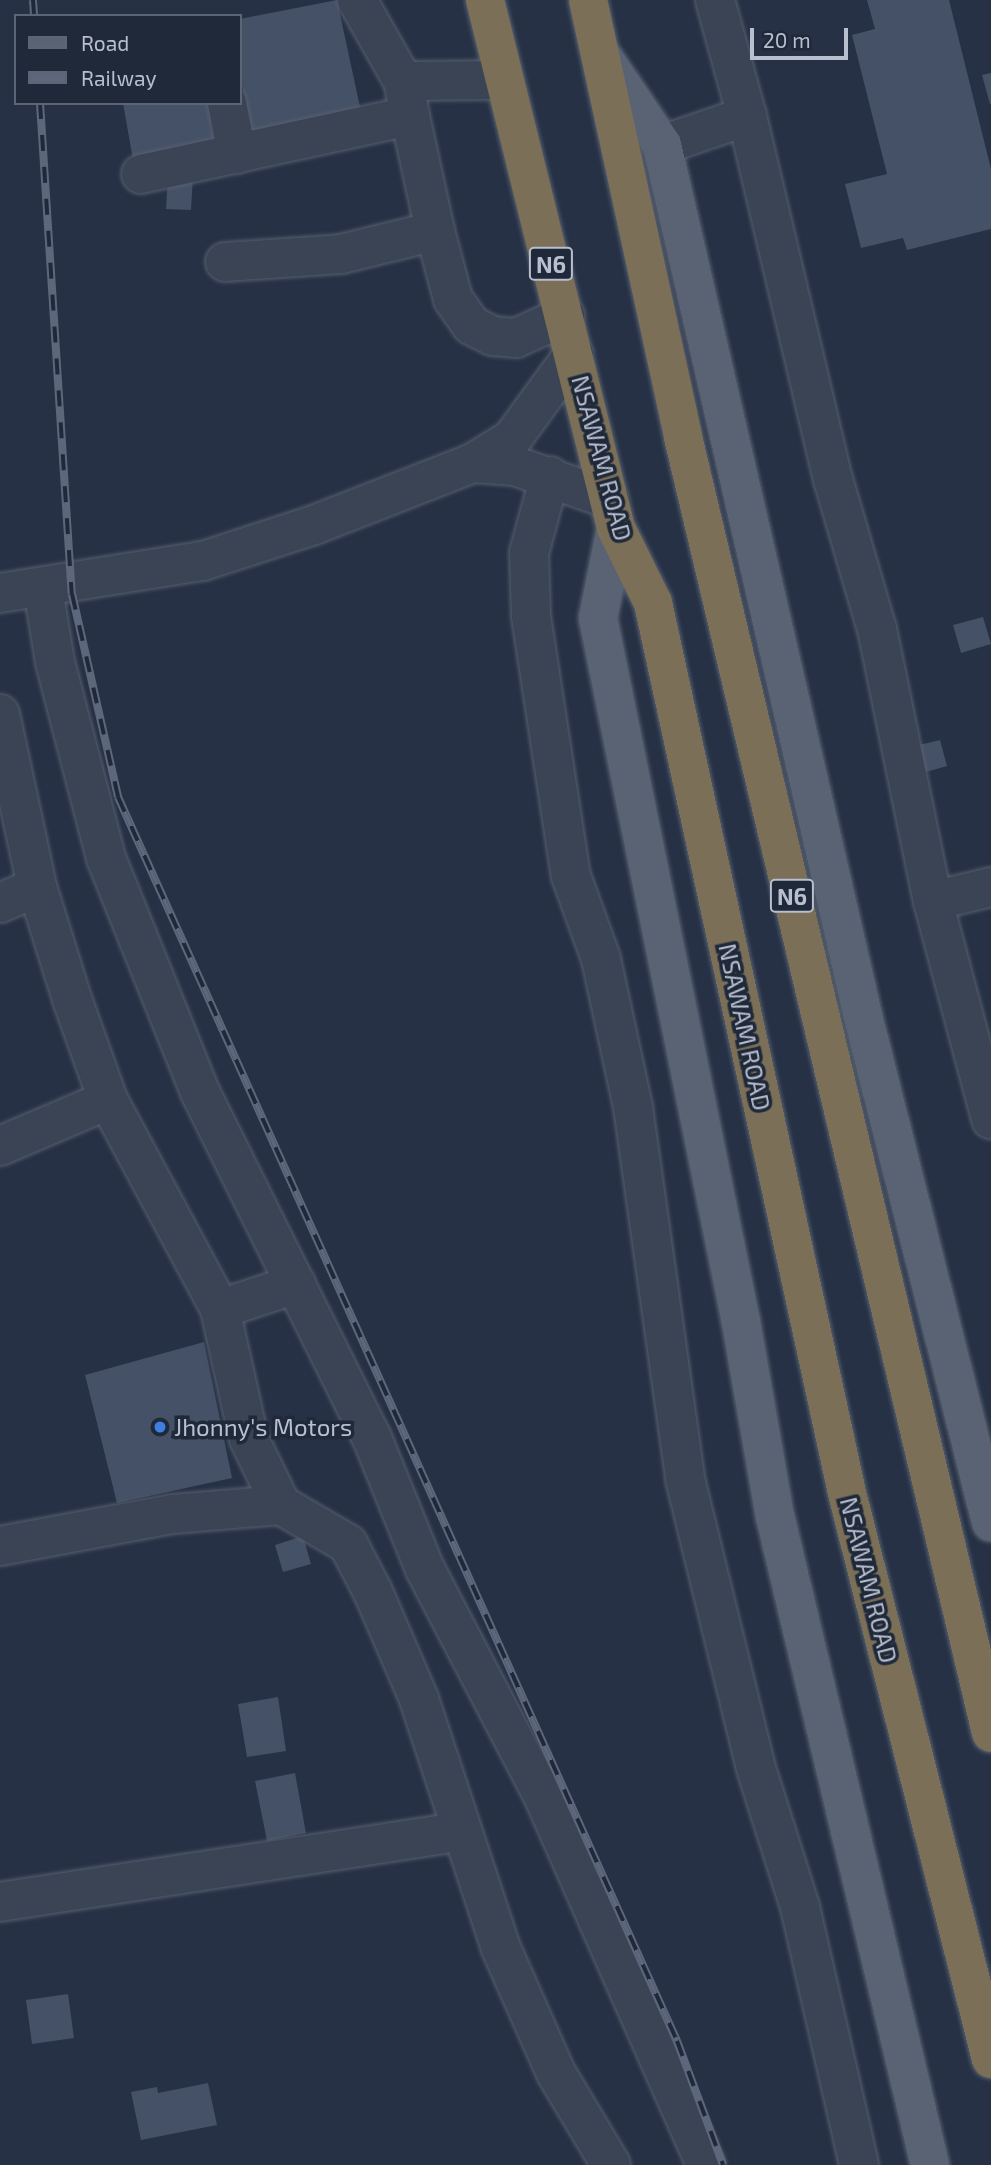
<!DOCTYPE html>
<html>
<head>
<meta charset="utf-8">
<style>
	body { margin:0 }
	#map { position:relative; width:991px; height:2165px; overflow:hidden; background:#263145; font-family:"Exo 2",sans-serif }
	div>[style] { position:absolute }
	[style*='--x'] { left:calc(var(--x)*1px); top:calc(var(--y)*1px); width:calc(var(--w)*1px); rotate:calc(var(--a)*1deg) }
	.building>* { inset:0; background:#455167 }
	.roads { filter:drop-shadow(0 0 2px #565f6f) drop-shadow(0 0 2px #565f6f) }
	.minor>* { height:38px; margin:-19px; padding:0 19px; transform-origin:19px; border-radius:19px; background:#3b4454 }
	.major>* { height:38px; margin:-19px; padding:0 19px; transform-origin:19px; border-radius:19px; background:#596374 }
	.highway>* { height:38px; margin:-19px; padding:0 19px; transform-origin:19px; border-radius:19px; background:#7b6f57 }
	.rail>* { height:8px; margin-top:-4px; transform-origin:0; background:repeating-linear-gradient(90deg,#1f293a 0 16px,#5d677b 0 32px); box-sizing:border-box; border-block:2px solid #5d677b }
	.dots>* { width:19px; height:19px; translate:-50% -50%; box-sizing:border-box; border:4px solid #1f293a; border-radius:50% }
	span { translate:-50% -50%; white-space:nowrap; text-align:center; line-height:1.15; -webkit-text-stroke:7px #1f293a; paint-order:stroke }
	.shield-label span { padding:2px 5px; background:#1f293a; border:2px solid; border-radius:5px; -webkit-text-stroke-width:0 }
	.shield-label { font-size:23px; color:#b8bfce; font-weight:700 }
	.street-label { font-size:24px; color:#b8bfce }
	.poi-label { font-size:24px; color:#b8bfce }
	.left { translate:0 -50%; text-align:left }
	.legend { position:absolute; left:14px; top:14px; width:228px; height:91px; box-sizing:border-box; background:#1f293a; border:2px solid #5c6575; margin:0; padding:9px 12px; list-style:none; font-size:21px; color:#b8bfce }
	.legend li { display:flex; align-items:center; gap:14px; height:35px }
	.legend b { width:35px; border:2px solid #5c6575 }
	.scale { position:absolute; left:750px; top:28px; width:98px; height:32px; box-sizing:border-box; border:4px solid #b8bfce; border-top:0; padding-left:9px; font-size:21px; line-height:24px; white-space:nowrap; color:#b8bfce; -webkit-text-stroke:5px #1f293a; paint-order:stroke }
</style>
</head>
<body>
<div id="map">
	<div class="building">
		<div style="clip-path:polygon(337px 0,363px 121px,253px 142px,240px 75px,240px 19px)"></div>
		<div style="clip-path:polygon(867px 0,949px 0,991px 169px,991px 229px,907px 250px,903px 238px,861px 248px,845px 184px,887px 174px,852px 35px,875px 29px)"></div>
		<div style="clip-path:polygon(991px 73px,991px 104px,990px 104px,982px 75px)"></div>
		<div style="clip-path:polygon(123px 103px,208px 103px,215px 146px,133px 160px)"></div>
		<div style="clip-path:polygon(168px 175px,193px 176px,191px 210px,166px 209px)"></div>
		<div style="clip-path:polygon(983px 617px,991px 644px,961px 653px,953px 625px)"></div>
		<div style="clip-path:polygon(940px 740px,947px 766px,926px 772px,919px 745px)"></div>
		<div style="clip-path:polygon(204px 1342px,232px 1478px,117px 1503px,85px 1375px)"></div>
		<div style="clip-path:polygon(303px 1536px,311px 1564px,283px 1572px,275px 1545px)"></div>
		<div style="clip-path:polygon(278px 1697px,286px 1751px,247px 1757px,238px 1704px)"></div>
		<div style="clip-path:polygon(295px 1773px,306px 1833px,267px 1841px,255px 1781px)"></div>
		<div style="clip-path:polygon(68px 1994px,74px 2038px,32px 2044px,26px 2000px)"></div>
		<div style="clip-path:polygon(208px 2083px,217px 2125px,141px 2140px,131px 2092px,157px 2087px,158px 2093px)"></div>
	</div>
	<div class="roads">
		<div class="minor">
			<div style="--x:715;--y:0;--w:120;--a:74.6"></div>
			<div style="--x:403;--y:81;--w:101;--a:-0.6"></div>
			<div style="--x:227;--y:103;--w:52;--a:78.9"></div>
			<div style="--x:410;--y:116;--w:118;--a:77.7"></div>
			<div style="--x:662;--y:145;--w:90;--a:-18.8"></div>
			<div style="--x:747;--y:116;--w:373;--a:76.7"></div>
			<div style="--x:833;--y:479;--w:156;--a:73.7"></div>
			<div style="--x:877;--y:629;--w:278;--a:78.4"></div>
			<div style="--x:933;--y:901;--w:226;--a:75.1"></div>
			<div style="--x:141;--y:174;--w:275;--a:-12.2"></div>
			<div style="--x:410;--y:116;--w:36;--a:-101"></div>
			<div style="--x:403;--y:81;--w:93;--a:-119.6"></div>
			<div style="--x:225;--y:262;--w:116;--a:-3.9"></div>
			<div style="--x:341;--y:254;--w:97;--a:-13.7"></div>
			<div style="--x:435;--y:231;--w:70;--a:75.2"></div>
			<div style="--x:453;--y:299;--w:32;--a:55"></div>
			<div style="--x:471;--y:325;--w:25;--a:27"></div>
			<div style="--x:493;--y:336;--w:23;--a:5"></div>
			<div style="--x:516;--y:338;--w:54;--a:-24.2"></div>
			<div style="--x:473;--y:463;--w:42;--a:4.1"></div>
			<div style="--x:515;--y:466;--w:100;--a:19.3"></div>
			<div style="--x:550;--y:476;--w:80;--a:105.3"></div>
			<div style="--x:529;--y:553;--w:63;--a:88.2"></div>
			<div style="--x:531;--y:616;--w:263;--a:81.3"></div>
			<div style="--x:571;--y:876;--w:88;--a:70.1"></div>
			<div style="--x:601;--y:959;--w:151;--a:77.8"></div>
			<div style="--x:633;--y:1107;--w:376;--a:82"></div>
			<div style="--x:685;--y:1479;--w:294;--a:76.2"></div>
			<div style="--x:755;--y:1765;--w:149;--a:72.4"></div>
			<div style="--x:800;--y:1907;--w:265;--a:77.1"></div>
			<div style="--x:43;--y:588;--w:75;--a:80.8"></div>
			<div style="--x:55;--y:662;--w:203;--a:75.4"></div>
			<div style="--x:106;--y:858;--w:252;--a:68.1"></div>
			<div style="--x:200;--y:1092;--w:386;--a:63.6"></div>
			<div style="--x:372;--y:1438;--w:141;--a:68"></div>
			<div style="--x:425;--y:1569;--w:260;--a:62.5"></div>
			<div style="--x:545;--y:1800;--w:399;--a:66.2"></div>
			<div style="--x:0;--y:593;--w:206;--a:-9"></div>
			<div style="--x:203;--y:561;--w:117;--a:-18"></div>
			<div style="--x:314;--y:525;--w:171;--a:-21.3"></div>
			<div style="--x:473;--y:463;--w:46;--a:-31.6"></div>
			<div style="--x:512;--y:439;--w:105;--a:-53.9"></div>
			<div style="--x:0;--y:714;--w:177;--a:77.9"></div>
			<div style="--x:37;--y:887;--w:121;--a:72.6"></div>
			<div style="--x:73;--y:1002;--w:104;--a:70.3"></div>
			<div style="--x:108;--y:1100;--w:237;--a:61.8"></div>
			<div style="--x:220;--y:1309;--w:133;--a:77.4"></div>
			<div style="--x:249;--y:1439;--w:73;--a:64.1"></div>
			<div style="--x:281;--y:1505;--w:78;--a:30.2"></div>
			<div style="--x:348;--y:1544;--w:54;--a:62.5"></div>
			<div style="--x:373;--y:1592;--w:116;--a:66.7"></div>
			<div style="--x:419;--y:1699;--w:260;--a:71.8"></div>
			<div style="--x:500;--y:1946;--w:139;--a:66.2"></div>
			<div style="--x:556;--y:2073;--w:107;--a:59.1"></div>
			<div style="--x:933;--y:901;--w:60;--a:-13.6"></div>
			<div style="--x:0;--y:903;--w:40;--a:-23.4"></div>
			<div style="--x:0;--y:1146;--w:117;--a:-23.1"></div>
			<div style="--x:220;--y:1309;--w:80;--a:-18.2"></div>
			<div style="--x:0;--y:1546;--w:176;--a:-10.5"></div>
			<div style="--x:173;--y:1514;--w:108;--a:-4.8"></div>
			<div style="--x:0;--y:1902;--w:467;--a:-8.7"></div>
		</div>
		<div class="major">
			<div style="--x:602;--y:56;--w:107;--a:56"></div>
			<div style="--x:662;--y:145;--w:898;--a:77"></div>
			<div style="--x:864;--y:1020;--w:518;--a:75.8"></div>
			<div style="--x:616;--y:528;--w:92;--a:101.3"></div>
			<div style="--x:598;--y:618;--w:718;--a:78.52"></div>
			<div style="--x:741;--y:1322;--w:197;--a:80.1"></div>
			<div style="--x:775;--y:1516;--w:667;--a:76.57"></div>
		</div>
		<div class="highway">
			<div style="--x:485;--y:0;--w:544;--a:76.07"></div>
			<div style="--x:616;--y:528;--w:84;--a:63.7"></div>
			<div style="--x:653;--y:603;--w:911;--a:77.7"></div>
			<div style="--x:847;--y:1493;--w:584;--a:75.73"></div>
			<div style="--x:588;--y:0;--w:447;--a:77.7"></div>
			<div style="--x:683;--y:437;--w:1332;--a:76.63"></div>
		</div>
	</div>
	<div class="rail">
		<div style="--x:33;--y:0;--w:16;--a:86"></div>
		<div style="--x:40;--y:103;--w:492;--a:86.3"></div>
		<div style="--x:72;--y:594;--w:208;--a:77.2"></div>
		<div style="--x:118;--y:797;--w:1364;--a:65.8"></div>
		<div style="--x:677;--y:2041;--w:132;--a:69.6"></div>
	</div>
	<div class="dots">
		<div style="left:160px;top:1427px;background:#3f7fe0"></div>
	</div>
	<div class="shield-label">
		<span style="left:551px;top:264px">N6</span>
		<span style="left:792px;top:896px">N6</span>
	</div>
	<div class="street-label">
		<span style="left:602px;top:458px;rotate:75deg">NSAWAM ROAD</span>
		<span style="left:745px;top:1027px;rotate:78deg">NSAWAM ROAD</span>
		<span style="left:869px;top:1580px;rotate:76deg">NSAWAM ROAD</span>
	</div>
	<div class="poi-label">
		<span class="left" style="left:174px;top:1427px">Jhonny's Motors</span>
	</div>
	<ul class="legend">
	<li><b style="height:9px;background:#596374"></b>Road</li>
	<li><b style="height:9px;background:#5d677b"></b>Railway</li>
	</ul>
	<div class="scale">20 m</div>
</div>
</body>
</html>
